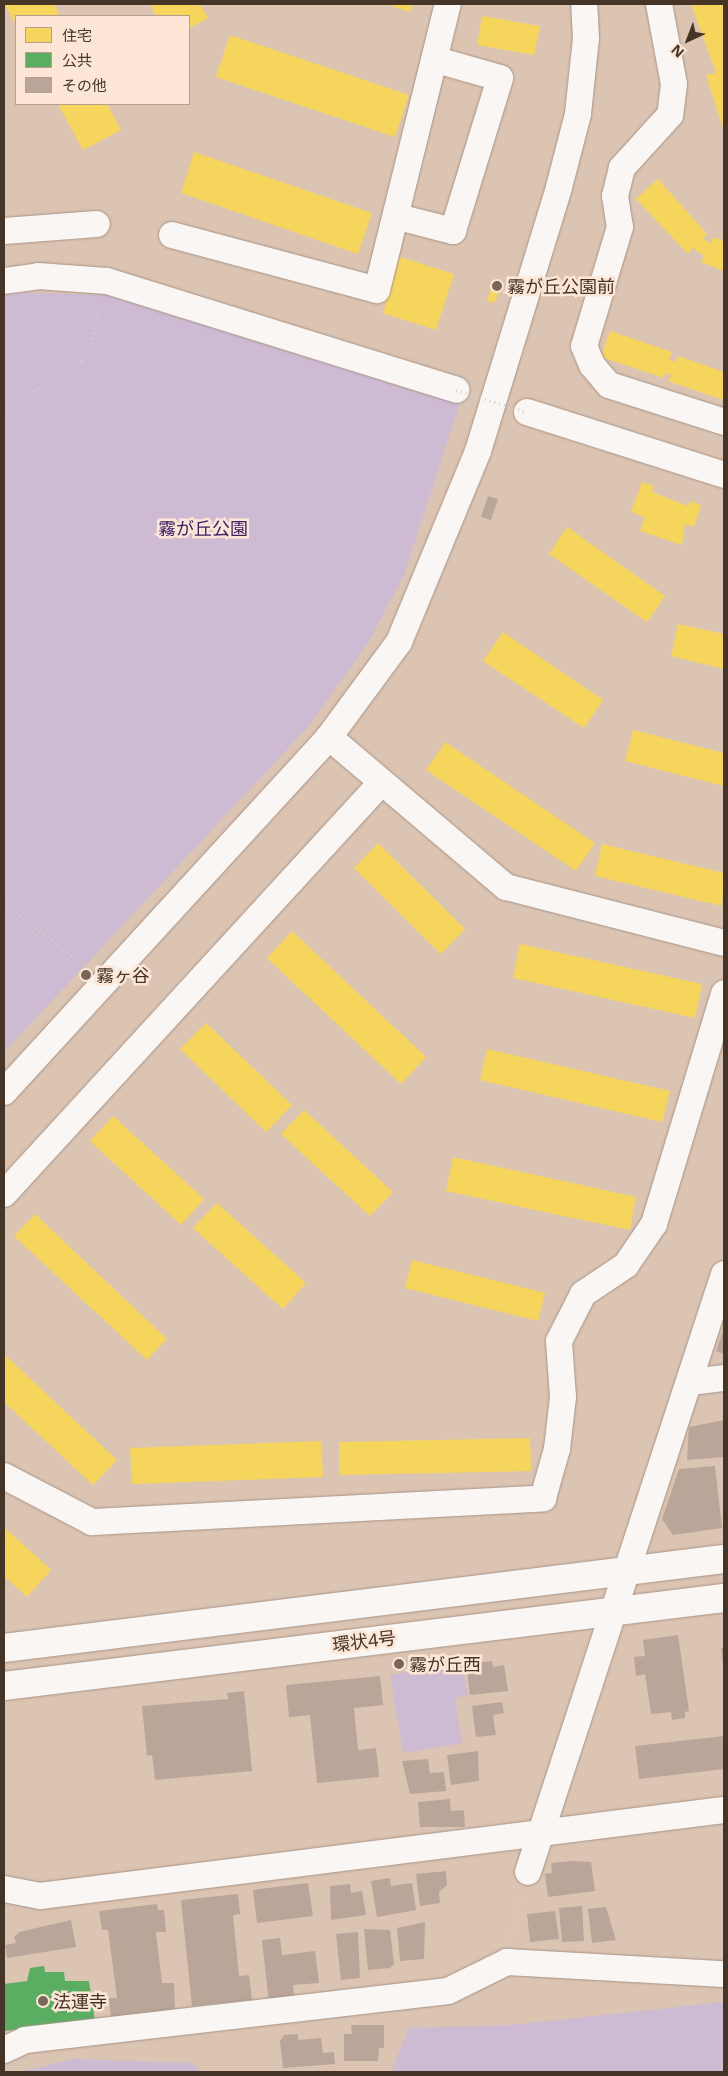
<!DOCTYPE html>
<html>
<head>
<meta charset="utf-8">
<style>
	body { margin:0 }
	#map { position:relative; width:728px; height:2076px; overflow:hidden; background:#dcc4b2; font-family:"Noto Sans","Noto Sans JP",sans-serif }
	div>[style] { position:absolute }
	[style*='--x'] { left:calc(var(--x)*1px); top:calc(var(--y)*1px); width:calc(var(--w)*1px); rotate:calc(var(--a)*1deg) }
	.green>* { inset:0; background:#cdbad3 }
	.homes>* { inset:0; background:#f6d55c }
	.public>* { inset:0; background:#5aae61 }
	.building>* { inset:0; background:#b9a699 }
	.path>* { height:3px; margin-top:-1.5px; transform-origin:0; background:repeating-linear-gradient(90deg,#d3ccc6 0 1px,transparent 0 5px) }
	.roads { filter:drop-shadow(0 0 1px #a79487) drop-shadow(0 0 1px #a79487) }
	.minor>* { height:26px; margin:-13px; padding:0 13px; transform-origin:13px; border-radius:13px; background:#faf6f3 }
	.major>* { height:28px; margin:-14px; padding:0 14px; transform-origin:14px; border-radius:14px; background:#faf6f3 }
	.path-bridge>* { height:3px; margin-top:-1.5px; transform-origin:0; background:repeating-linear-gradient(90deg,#d3ccc6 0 1px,transparent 0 5px) }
	.dots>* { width:14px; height:14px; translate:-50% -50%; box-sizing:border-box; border:2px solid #fde6d6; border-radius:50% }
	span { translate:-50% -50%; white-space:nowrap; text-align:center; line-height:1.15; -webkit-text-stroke:5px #fde6d6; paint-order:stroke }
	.poi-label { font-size:18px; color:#463427 }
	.left { translate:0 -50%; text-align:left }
	.park-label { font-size:18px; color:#3b2069 }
	.street-label { font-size:18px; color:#463427 }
	.frame { position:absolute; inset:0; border:5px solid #463427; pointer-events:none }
	.legend { position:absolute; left:15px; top:15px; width:175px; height:90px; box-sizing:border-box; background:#fde6d6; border:1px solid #b49f90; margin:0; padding:6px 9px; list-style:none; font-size:15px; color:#463427 }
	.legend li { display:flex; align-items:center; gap:10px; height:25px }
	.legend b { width:25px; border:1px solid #b49f90 }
	.north { position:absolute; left:663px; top:15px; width:50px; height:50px; -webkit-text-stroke:4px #fde6d6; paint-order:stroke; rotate:223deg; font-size:14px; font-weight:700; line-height:20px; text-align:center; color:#463427 }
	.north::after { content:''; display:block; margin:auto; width:18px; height:22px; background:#463427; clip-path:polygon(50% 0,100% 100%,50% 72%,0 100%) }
</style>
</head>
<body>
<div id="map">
	<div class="green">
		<div style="clip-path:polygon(28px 293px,137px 296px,461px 400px,404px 575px,368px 643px,307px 728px,4px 1052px,4px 295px)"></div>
		<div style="clip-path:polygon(462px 1663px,468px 1695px,455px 1698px,462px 1743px,403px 1753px,390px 1675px)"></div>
		<div style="clip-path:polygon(724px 2002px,724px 2072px,391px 2072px,409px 2028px,511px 2025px)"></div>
		<div style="clip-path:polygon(72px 2059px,192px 2063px,201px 2072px,20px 2072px)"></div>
	</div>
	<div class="homes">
		<div style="clip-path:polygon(5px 4px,54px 4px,60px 16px,16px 16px,16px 25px)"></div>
		<div style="clip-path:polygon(150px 4px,200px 4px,208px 18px,189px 28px,189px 16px,156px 16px)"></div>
		<div style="clip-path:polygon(386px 4px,413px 4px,410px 12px)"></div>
		<div style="clip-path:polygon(691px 4px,724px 4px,724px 132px,706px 75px,716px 73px)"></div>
		<div style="clip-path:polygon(482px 16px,540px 26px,534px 55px,477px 45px)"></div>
		<div style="clip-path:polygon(230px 35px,409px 95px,395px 137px,216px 77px)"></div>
		<div style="clip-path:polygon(58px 104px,107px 104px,121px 130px,83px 150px)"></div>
		<div style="clip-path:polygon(194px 152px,372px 213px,358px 254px,181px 193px)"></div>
		<div style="clip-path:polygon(658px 179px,707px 234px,703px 239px,711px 243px,713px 237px,724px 241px,724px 271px,701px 262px,704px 256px,693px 248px,688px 254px,636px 199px)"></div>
		<div style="clip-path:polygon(400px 257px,454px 274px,436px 330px,383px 313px)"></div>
		<div style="clip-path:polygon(494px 280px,502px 282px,495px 303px,487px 301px)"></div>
		<div style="clip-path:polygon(610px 331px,672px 352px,669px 360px,676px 362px,678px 356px,724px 372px,724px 400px,668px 381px,671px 375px,665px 373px,664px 378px,601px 357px)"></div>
		<div style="clip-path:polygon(642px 482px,654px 486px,652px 492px,688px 506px,690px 501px,701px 505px,694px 527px,685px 524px,682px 545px,640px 531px,645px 517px,631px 512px)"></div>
		<div style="clip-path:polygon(567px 527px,665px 596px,647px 622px,549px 554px)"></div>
		<div style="clip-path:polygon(678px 624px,724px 634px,724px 669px,671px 656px)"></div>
		<div style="clip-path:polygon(503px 632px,603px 700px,584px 728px,483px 661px)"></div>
		<div style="clip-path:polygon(633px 730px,724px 753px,724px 786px,625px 761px)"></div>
		<div style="clip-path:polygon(445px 742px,595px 843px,576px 871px,426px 770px)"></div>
		<div style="clip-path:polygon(378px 843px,465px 929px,441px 954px,354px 868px)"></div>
		<div style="clip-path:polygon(602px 844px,724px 873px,722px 906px,595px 876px)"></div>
		<div style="clip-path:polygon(292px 931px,426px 1057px,401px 1084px,267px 958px)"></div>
		<div style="clip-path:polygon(520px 944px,702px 984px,695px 1018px,513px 978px)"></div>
		<div style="clip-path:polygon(206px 1023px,292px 1105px,266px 1132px,180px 1049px)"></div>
		<div style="clip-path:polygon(487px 1049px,670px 1091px,662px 1122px,480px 1080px)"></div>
		<div style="clip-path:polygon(304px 1110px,393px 1192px,370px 1216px,281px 1134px)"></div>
		<div style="clip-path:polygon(113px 1116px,204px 1199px,181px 1225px,90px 1141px)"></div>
		<div style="clip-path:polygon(453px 1157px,636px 1197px,630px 1230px,446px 1191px)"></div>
		<div style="clip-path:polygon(217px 1203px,306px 1283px,283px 1309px,193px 1228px)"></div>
		<div style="clip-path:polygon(35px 1214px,167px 1339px,147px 1360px,14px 1236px)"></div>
		<div style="clip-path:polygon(412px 1260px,545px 1293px,538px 1321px,405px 1288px)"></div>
		<div style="clip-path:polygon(4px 1354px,117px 1460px,93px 1485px,4px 1402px)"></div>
		<div style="clip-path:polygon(530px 1438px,531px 1471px,339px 1475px,339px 1442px)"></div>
		<div style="clip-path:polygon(321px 1441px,323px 1477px,132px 1484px,130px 1448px)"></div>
		<div style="clip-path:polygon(4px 1527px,51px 1570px,27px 1597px,4px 1576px)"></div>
	</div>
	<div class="public">
		<div style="clip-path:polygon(44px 1966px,45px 1972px,64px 1972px,65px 1981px,89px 1981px,95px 2021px,4px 2031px,4px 1984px,27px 1981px,30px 1968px)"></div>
	</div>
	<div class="building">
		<div style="clip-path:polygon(488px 496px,498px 499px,491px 520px,481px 517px)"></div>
		<div style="clip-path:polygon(724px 1328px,724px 1354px,716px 1351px)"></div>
		<div style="clip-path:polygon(724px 1420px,724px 1457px,687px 1460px,689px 1427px)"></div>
		<div style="clip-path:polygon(715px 1466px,722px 1528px,673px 1535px,662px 1519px,679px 1469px)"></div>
		<div style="clip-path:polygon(678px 1635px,689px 1711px,685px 1712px,685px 1718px,672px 1720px,671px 1712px,651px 1714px,645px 1674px,636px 1676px,634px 1657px,645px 1656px,643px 1640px)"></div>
		<div style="clip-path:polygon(721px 1648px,724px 1648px,724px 1667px,723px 1667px)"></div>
		<div style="clip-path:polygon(492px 1661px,493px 1667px,504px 1665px,508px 1691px,470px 1695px,466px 1664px)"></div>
		<div style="clip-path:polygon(380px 1676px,383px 1705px,354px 1708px,358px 1750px,376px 1748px,379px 1777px,317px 1783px,310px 1715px,289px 1717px,286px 1685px)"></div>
		<div style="clip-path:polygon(244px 1691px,252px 1771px,155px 1780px,152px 1755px,147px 1756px,142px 1706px,228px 1699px,227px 1693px)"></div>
		<div style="clip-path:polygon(502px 1702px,504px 1713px,493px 1715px,496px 1735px,476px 1737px,472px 1706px)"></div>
		<div style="clip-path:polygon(724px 1736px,724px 1769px,639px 1779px,635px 1746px)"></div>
		<div style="clip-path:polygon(478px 1751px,479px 1781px,451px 1785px,447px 1755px)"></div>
		<div style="clip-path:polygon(428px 1759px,430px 1773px,444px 1772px,446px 1791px,410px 1794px,402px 1761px)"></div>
		<div style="clip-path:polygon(450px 1799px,451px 1811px,464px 1810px,465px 1827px,420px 1827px,418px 1802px)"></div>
		<div style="clip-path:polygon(573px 1861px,591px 1862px,595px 1891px,548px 1897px,545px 1874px,552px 1873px,551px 1863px)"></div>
		<div style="clip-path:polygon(446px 1871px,447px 1885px,439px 1892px,440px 1903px,420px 1906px,416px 1874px)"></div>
		<div style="clip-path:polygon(390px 1878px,391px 1886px,412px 1883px,416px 1910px,377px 1917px,371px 1881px)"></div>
		<div style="clip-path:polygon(308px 1883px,313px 1916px,257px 1923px,253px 1890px)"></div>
		<div style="clip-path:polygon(350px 1884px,351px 1893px,362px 1891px,366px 1915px,331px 1920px,330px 1886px)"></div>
		<div style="clip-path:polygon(238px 1894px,240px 1914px,233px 1915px,239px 1976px,249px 1975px,252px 2000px,192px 2006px,181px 1900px)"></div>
		<div style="clip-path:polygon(157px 1904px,158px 1910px,164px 1910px,166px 1932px,156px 1932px,162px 1983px,174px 1983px,175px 2012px,111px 2017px,109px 1998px,117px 1998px,108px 1930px,102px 1930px,99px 1911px)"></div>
		<div style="clip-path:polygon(582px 1906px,584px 1941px,562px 1942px,559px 1908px)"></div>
		<div style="clip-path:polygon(606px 1907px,616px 1940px,592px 1943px,588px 1909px)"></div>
		<div style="clip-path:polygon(555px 1911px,559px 1939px,530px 1942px,527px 1914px)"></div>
		<div style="clip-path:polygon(71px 1920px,76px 1947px,7px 1958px,5px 1945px,16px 1943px,14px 1937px,19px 1932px)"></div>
		<div style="clip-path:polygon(425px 1922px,424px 1959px,400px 1961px,397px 1928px)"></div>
		<div style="clip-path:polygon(364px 1929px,390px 1930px,394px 1964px,390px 1968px,368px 1970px)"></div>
		<div style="clip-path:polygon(358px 1932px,360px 1978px,341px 1980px,336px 1934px)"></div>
		<div style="clip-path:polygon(280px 1938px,282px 1955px,315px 1951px,319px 1983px,293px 1985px,295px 2001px,269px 2003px,262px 1940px)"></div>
		<div style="clip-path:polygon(351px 2025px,384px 2025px,384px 2048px,379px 2048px,378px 2061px,344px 2061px,344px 2034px,352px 2034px)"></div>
		<div style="clip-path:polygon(298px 2034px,298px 2040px,321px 2038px,323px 2053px,334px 2052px,335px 2064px,283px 2068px,280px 2041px,284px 2035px)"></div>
	</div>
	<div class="path">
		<div style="--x:4;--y:410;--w:92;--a:-32.1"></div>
		<div style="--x:82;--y:361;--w:15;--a:-58"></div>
		<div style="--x:90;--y:348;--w:44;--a:-75.7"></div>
		<div style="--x:4;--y:903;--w:103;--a:38.3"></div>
		<div style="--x:510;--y:1938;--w:43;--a:-75.3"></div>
	</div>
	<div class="roads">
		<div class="minor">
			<div style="--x:659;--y:4;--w:81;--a:79.4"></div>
			<div style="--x:674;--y:84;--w:31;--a:97"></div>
			<div style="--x:670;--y:115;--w:72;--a:132.2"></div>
			<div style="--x:622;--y:168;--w:29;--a:104"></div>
			<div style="--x:615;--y:196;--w:31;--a:81"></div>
			<div style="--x:620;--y:227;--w:124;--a:106.8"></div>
			<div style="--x:584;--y:346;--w:21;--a:67"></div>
			<div style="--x:592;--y:365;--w:26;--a:50"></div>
			<div style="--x:609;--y:385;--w:121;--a:17.8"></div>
			<div style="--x:398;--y:217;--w:57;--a:14.3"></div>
			<div style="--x:453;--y:231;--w:160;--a:-72.9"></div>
			<div style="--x:500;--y:78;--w:66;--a:-164.1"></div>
			<div style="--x:4;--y:231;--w:93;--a:-4.3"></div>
			<div style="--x:172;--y:235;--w:212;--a:15"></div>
			<div style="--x:377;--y:290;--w:295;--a:-76.1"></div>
			<div style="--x:4;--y:281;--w:34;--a:-8"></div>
			<div style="--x:38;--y:276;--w:69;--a:4.1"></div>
			<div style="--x:107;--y:281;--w:366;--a:17.3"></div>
			<div style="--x:527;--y:412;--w:207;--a:17.7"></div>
			<div style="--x:329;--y:737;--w:232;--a:40.3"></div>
			<div style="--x:506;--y:887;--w:225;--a:14.4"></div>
			<div style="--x:4;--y:1092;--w:481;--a:-47.5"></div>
			<div style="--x:329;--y:737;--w:118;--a:-53.6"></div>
			<div style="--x:399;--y:642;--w:207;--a:-67.5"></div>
			<div style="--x:478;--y:451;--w:276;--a:-72.9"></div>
			<div style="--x:559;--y:187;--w:75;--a:-75.4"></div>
			<div style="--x:578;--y:114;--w:76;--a:-84"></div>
			<div style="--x:586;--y:38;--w:34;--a:-93"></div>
			<div style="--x:4;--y:1194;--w:558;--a:-47.47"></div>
			<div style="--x:691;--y:1382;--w:33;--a:-7"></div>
			<div style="--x:4;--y:1476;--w:99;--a:27.6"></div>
			<div style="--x:92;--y:1522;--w:452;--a:-3"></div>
			<div style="--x:543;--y:1498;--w:51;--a:-74.1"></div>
			<div style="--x:557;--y:1449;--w:52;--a:-83.4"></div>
			<div style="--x:563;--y:1397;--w:56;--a:-94.1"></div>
			<div style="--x:559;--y:1341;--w:53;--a:-62.9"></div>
			<div style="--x:583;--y:1294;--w:52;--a:-34"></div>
			<div style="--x:626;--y:1265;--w:50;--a:-55.7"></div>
			<div style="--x:654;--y:1224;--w:241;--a:-73.1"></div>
			<div style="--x:528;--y:1872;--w:629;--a:-71.85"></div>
			<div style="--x:4;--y:1889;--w:37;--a:11"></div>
			<div style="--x:40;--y:1896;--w:689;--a:-7.17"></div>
			<div style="--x:4;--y:2050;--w:23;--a:-25"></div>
			<div style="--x:25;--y:2040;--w:426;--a:-6.6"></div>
			<div style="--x:448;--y:1991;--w:66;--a:-26.2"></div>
			<div style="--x:507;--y:1962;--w:217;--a:3.2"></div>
		</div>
		<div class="major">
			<div style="--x:4;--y:1648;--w:725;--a:-7.05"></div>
			<div style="--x:4;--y:1686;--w:725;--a:-6.97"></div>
		</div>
	</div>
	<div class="path-bridge">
		<div style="--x:456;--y:390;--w:74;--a:17.2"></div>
	</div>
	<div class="dots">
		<div style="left:497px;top:286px;background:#7a6658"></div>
		<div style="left:86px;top:975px;background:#7a6658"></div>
		<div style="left:399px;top:1664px;background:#7a6658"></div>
		<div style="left:43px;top:2001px;background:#7a6658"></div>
	</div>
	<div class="poi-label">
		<span class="left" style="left:507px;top:286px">霧が丘公園前</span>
		<span class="left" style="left:96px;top:975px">霧ヶ谷</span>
		<span class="left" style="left:409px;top:1664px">霧が丘西</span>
		<span class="left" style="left:53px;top:2001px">法運寺</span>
	</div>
	<div class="park-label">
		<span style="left:203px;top:528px">霧が丘公園</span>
	</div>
	<div class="street-label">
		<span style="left:364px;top:1641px;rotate:-7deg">環状4号</span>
	</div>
	<div class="frame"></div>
	<ul class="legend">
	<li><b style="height:14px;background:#f6d55c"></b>住宅</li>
	<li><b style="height:14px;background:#5aae61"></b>公共</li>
	<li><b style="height:14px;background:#b9a699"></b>その他</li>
	</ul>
	<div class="north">N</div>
</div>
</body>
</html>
